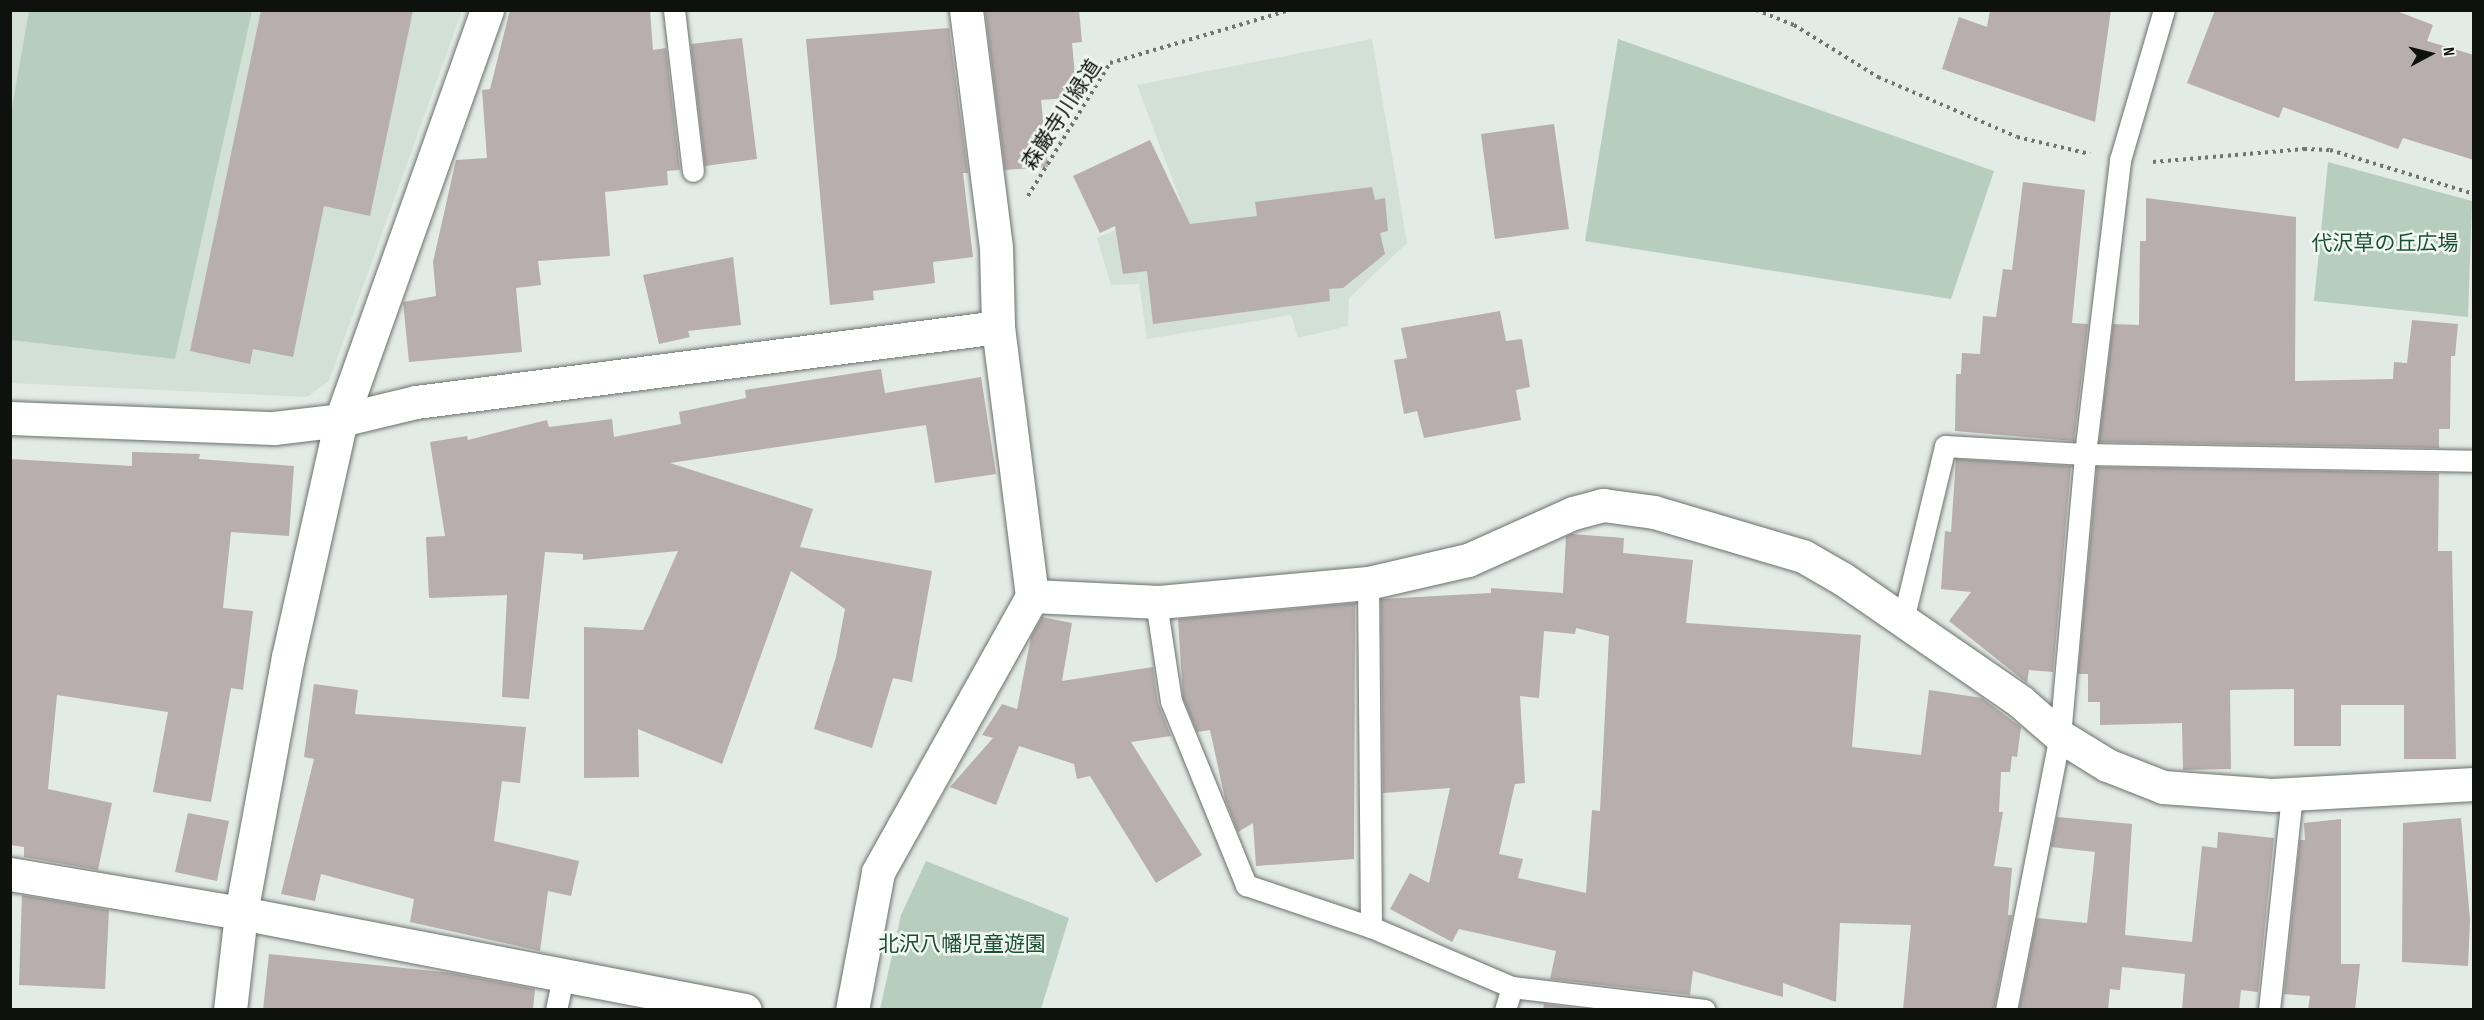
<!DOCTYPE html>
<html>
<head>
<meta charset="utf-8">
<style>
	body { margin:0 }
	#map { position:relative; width:2484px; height:1020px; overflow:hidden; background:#e3ebe6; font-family:"Sofia Sans Condensed","Noto Sans JP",sans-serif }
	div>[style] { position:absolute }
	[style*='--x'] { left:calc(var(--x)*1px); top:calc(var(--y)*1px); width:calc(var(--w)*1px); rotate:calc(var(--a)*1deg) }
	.built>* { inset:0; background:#d2e0d6 }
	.green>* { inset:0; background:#b7cebe }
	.building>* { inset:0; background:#b7aead }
	.path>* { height:4px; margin-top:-2px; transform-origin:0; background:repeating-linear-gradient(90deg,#6f7470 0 3px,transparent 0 7.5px) }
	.roads { filter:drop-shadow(0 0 2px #6b716d) drop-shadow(0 0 2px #6b716d) }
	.lane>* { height:21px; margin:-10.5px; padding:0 10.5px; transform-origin:10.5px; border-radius:10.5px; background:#fff }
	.street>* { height:33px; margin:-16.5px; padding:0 16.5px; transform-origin:16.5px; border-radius:16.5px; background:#fff }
	.secondary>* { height:33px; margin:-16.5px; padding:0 16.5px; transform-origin:16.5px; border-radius:16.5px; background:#fff }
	span { translate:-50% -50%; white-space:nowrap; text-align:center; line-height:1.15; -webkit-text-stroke:5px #f1f8f3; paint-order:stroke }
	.street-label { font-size:21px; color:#0f110f }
	.park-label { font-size:21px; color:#1d4f32 }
	.frame { position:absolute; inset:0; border:12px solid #0f110f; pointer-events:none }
	.north { position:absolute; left:2400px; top:24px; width:60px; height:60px; -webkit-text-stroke:4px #f1f8f3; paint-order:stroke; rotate:83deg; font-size:16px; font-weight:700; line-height:24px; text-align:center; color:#0f110f }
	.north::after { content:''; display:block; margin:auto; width:21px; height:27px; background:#0f110f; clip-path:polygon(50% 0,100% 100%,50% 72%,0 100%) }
</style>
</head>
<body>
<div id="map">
	<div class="built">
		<div style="clip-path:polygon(10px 11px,462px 11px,329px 381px,307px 397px,11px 383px)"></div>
		<div style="clip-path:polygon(1372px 39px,1407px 243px,1349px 298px,1348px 326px,1298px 338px,1291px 315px,1147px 339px,1139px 284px,1111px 285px,1097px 238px,1181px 202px,1137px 85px)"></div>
	</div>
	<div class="green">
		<div style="clip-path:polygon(29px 11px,252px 11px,175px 359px,11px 340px,11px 113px)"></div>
		<div style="clip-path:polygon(1618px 39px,1994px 171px,1951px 299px,1585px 241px)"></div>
		<div style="clip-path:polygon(2328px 162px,2472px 201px,2468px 317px,2314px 301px)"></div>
		<div style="clip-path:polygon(926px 861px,1069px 918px,1041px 1009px,880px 1009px,901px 915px)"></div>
	</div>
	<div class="building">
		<div style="clip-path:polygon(261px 10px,413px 10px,370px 216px,324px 206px,293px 357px,253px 349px,250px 364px,190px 351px)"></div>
		<div style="clip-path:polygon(510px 10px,650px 10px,653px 50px,666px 48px,680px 170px,667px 171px,668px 185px,605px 192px,610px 256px,538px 261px,541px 285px,516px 288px,522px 352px,409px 362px,403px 302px,436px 296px,433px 262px,456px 160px,487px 158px,482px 90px,490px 89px)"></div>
		<div style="clip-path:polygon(985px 10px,1079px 10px,1082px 42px,1072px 43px,1077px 97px,1041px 100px,1048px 167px,1005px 170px)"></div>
		<div style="clip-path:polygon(1990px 10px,2111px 10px,2095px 122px,1942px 69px,1959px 17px,1987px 27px)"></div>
		<div style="clip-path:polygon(2215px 10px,2394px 10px,2433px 25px,2427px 41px,2474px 55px,2474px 160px,2403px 138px,2398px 149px,2283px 107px,2279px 118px,2187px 83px)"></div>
		<div style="clip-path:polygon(949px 28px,968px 173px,963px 173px,973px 257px,933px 262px,935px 283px,873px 291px,874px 300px,830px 305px,806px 39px)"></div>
		<div style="clip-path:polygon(742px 38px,757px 159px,705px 166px,691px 44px)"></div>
		<div style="clip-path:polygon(1554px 124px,1569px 229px,1495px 239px,1481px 134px)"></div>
		<div style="clip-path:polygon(1150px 140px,1190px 224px,1257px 216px,1255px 202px,1372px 187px,1375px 200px,1385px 198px,1388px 231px,1380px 233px,1385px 254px,1343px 288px,1329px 289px,1330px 301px,1153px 324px,1147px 271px,1123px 274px,1115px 226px,1100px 233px,1073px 176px)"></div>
		<div style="clip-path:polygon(2023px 182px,2085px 190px,2072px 323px,2088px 324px,2074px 441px,1955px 431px,1956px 374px,1961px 374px,1962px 353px,1980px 354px,1983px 316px,1996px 317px,2003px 269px,2012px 270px)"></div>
		<div style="clip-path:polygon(2146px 198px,2296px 217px,2295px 381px,2393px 379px,2394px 362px,2407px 363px,2412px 320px,2458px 324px,2455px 356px,2451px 356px,2450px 429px,2439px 429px,2439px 448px,2099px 442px,2113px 324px,2139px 325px,2140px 241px,2146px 241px)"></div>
		<div style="clip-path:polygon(733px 257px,741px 325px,688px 331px,690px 337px,659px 344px,643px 275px)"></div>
		<div style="clip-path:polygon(1500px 311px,1506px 341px,1522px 339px,1530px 387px,1516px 390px,1521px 420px,1424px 438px,1417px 411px,1404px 414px,1394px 360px,1407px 358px,1401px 328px)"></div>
		<div style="clip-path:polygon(881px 369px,885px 393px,981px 377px,996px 474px,935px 483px,926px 425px,670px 463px,813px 509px,800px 547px,932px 571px,912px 682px,893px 678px,872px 748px,814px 729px,836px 657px,845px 609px,791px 571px,722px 764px,638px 729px,639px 777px,584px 778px,584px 627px,643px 630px,678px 551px,583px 560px,583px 554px,545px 552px,529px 699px,502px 697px,507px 595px,429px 598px,426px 537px,445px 536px,430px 442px,467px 436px,468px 440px,547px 420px,549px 427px,612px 419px,614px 437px,681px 424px,679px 412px,746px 398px,745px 390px)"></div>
		<div style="clip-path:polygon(132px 452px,200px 454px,199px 459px,294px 466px,289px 536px,231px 532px,223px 608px,253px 611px,243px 690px,231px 688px,211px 802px,153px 792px,168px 712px,57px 695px,48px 789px,112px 803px,98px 870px,24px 857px,24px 847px,10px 845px,10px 459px,132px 466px)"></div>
		<div style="clip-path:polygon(1956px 459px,2071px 466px,2053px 672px,2029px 670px,2027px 683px,1949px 621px,1971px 592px,1941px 589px,1945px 531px,1951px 532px)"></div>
		<div style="clip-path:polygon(2097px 467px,2439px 473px,2438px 551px,2452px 551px,2456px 759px,2404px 759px,2404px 705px,2341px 705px,2341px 746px,2294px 746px,2294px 689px,2230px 690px,2231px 769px,2183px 770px,2182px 723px,2100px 725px,2100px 702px,2088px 702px,2088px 674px,2078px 674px)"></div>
		<div style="clip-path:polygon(evenodd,1572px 534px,1624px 538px,1623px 553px,1693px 560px,1686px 623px,1861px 635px,1852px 747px,1921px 755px,1929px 690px,1982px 698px,2021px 727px,2017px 757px,2012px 756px,2010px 772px,2001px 772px,1999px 812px,2003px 812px,1994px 866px,2012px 868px,2008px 915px,2012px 915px,1994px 1010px,1903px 1010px,1911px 925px,1840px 923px,1836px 1002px,1783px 983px,1783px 997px,1693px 971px,1690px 995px,1550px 979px,1556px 951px,1459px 929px,1452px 942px,1390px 909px,1410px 873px,1429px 883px,1450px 788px,1383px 793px,1381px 599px,1491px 593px,1491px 588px,1563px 593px,1566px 536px,1572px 534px,1576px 628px,1609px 636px,1600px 811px,1592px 810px,1586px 893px,1518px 878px,1523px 859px,1499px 854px,1515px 784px,1525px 783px,1520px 696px,1539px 698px,1544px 631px,1575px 634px,1576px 628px)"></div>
		<div style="clip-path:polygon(1355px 603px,1354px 859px,1256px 866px,1253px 823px,1238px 832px,1225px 799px,1210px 730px,1197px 732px,1183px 698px,1178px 619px)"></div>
		<div style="clip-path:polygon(1042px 617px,1072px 623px,1062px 681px,1153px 667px,1158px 703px,1171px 736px,1131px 742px,1202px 855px,1156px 883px,1090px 776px,1077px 779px,1074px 764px,1019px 746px,996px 805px,950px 787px,993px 738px,982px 735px,1002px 704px,1017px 709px,1031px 637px)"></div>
		<div style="clip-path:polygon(314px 684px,358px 690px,355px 714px,526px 727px,520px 783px,502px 781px,494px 841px,579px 861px,571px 896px,548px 891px,540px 951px,410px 922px,414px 899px,321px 874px,315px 901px,281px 894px,314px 759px,304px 757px)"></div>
		<div style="clip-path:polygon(188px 813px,229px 821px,217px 881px,175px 872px)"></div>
		<div style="clip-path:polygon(2057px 817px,2132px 824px,2125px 935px,2192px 942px,2202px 846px,2217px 848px,2218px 832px,2274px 838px,2258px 992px,2241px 990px,2239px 1010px,2182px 1010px,2185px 974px,2122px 967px,2120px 990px,2110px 989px,2108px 1010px,2019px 1010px,2037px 918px,2087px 923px,2095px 852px,2051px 847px)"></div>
		<div style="clip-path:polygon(2461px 818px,2470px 920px,2468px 966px,2402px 962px,2403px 823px)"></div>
		<div style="clip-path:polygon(2341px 819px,2341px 964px,2360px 964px,2355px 1010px,2308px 1010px,2310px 996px,2284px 994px,2300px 840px,2305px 840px,2304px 823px)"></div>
		<div style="clip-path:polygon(22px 895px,109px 910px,105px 989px,19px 985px)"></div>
		<div style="clip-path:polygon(269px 954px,452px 973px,535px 989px,533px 1010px,263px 1010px)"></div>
		<div style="clip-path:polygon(1544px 1004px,1593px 1010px,1543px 1010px)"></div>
	</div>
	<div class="path">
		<div style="--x:1756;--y:10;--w:41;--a:21.5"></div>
		<div style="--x:1794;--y:25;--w:99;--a:31.8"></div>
		<div style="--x:1878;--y:77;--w:151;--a:23.3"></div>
		<div style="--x:2017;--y:137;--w:75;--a:13.1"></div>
		<div style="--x:2153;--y:162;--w:152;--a:-4.9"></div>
		<div style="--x:2304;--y:149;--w:26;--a:2"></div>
		<div style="--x:2330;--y:150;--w:151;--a:17"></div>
		<div style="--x:1028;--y:196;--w:156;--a:-58.3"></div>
		<div style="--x:1110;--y:63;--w:188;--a:-16.4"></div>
	</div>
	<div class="roads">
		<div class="lane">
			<div style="--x:674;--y:10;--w:162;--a:83.3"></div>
			<div style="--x:1368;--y:583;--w:344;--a:89.5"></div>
			<div style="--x:1156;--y:602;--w:100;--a:81.4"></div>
			<div style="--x:1171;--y:701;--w:199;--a:67.8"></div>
			<div style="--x:1246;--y:885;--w:132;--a:18.6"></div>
			<div style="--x:1371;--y:927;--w:153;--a:23.1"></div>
			<div style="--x:1512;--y:987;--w:194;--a:6.8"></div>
			<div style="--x:1903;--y:620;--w:179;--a:-76.4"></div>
			<div style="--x:1945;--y:446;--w:140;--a:3.3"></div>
			<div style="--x:2085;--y:454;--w:389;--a:1"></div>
			<div style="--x:556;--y:1010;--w:35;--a:-78"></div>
			<div style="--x:1505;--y:1010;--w:24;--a:-73"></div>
			<div style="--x:2006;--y:1010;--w:279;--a:-78.9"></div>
			<div style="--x:2060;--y:736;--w:283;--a:-84.9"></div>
			<div style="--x:2085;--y:454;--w:296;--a:-83.2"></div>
			<div style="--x:2120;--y:160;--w:156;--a:-73.7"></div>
			<div style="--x:2269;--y:1010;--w:218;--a:-83.9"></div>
		</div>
		<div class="street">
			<div style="--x:966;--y:10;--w:240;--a:82.8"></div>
			<div style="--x:996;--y:248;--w:79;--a:88.5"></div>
			<div style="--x:998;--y:327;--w:271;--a:82.8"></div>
			<div style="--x:1032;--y:596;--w:127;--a:2.7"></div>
			<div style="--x:1159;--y:602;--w:210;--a:-5.2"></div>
			<div style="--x:1368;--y:583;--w:103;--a:-13"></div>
			<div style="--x:1468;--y:560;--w:115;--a:-24.1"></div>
			<div style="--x:1573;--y:513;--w:31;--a:-15"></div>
			<div style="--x:1603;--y:505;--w:51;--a:7.8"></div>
			<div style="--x:1654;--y:512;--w:155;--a:16.5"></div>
			<div style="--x:1803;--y:556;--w:46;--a:29.9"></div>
			<div style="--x:1843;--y:579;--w:216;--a:34.6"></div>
			<div style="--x:2021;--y:702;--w:52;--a:41.1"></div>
			<div style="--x:2060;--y:736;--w:55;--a:31.7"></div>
			<div style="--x:2107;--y:765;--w:60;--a:21.4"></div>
			<div style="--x:2163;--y:787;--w:109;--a:4.2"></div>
			<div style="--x:2272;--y:795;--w:202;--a:-3.1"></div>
			<div style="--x:10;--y:874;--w:234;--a:9.6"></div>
			<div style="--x:241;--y:913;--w:513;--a:10.89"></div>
			<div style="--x:230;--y:1010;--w:98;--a:-83.5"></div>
			<div style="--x:241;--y:913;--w:260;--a:-79.6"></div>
			<div style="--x:288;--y:657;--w:243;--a:-77.4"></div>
			<div style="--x:341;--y:420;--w:435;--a:-70.4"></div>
			<div style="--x:852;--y:1010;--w:140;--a:-79.3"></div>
			<div style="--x:878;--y:872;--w:316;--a:-60.8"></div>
		</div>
		<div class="secondary">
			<div style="--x:10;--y:418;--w:264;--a:2.2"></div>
			<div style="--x:274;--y:428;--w:67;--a:-6.8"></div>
			<div style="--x:341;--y:420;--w:77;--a:-13.5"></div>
			<div style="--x:416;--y:402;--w:587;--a:-7.34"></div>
		</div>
	</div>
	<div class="street-label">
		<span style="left:1062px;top:115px;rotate:-57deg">森巌寺川緑道</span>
	</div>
	<div class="park-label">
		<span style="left:2385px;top:244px">代沢草の丘広場</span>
		<span style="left:962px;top:945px">北沢八幡児童遊園</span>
	</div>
	<div class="frame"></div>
	<div class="north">N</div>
</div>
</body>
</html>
